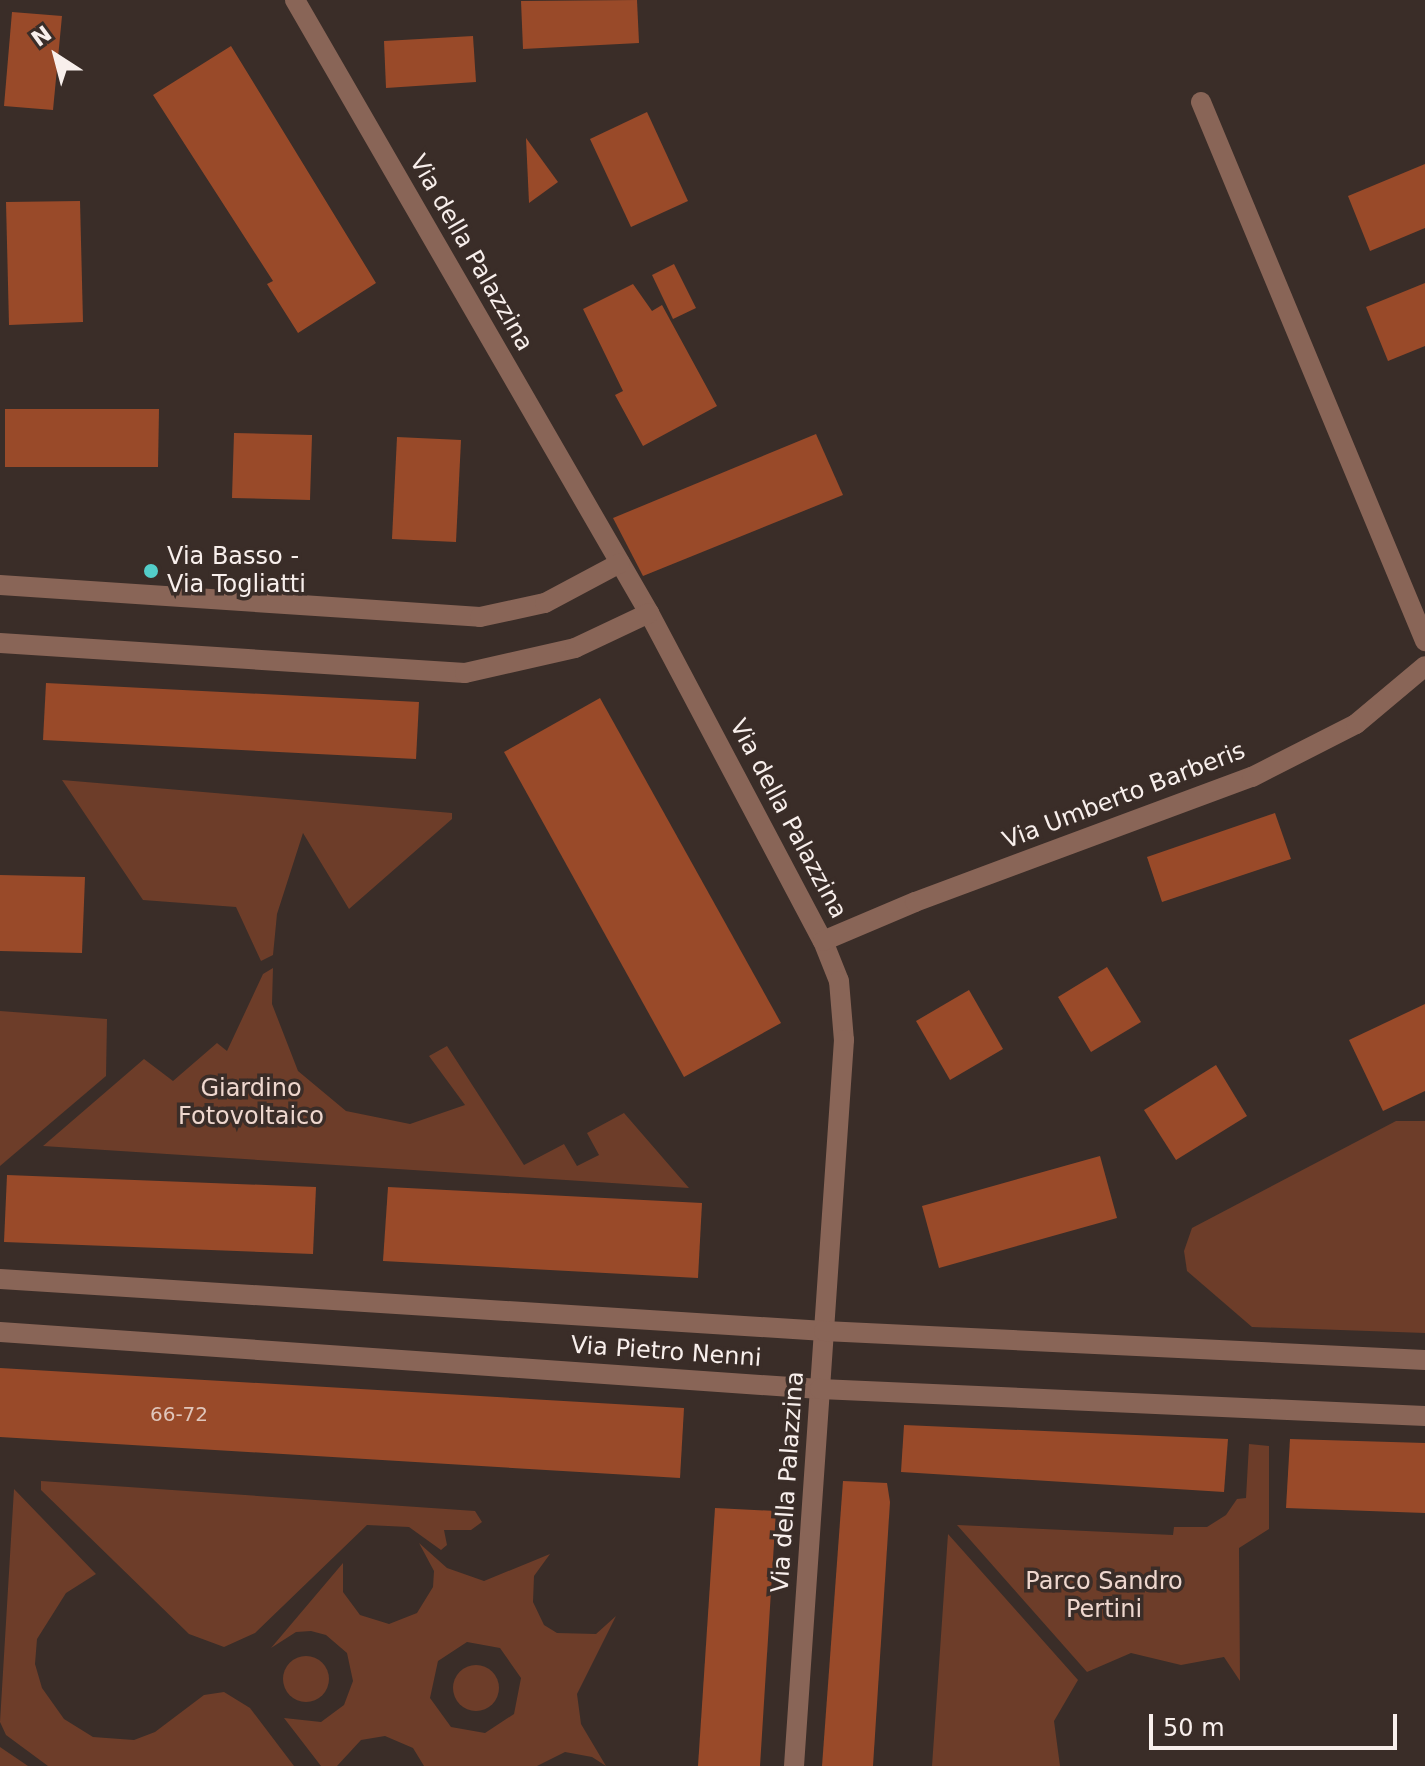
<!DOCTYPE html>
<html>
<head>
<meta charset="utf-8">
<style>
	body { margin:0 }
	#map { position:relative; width:1425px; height:1766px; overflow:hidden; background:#3a2d28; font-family:"DejaVu Sans",sans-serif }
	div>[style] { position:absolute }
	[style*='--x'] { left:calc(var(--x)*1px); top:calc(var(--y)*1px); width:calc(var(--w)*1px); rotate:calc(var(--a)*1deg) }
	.green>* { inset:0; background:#6d3d29 }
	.round { border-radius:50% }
	.building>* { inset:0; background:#994a29 }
	.street>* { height:20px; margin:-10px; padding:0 10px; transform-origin:10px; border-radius:10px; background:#896557 }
	.dots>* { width:22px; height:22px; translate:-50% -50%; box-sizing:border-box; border:4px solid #3a2d28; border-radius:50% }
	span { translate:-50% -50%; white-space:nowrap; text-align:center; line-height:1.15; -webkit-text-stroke:7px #3a2d28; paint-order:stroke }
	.number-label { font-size:20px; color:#e0c6bb }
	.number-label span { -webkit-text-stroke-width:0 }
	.street-label { font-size:24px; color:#f8efec }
	.poi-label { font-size:24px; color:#f8efec }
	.left { translate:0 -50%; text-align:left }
	.park-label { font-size:24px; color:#eed7ce }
	.north { position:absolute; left:16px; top:16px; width:80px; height:80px; -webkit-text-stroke:6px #3a2d28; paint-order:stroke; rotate:324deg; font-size:22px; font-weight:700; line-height:32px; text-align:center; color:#f8efec }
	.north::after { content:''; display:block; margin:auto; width:28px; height:36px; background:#f8efec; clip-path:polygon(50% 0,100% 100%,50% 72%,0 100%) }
	.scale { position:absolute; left:1149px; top:1714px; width:248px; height:36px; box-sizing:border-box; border:4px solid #f8efec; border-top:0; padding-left:10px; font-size:24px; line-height:28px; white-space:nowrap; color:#f8efec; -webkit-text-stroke:6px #3a2d28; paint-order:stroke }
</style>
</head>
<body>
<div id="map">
	<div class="green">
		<div style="clip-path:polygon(62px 780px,452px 813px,452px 819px,349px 909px,303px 833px,277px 914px,273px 955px,261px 961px,236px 907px,143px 900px)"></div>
		<div style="clip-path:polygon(273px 968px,272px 1004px,298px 1071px,346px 1111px,410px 1124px,465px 1105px,429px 1056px,447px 1046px,524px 1165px,564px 1144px,577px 1166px,599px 1155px,587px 1133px,624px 1113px,689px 1188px,43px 1146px,144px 1059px,173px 1081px,217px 1043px,227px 1051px,263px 974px)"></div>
		<div style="clip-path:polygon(0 1011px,107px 1019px,106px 1076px,0 1166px)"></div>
		<div style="clip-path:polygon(1396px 1121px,1425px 1121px,1425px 1333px,1252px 1327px,1187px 1271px,1184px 1251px,1192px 1228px)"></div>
		<div style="clip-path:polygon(1249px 1444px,1269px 1446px,1269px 1529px,1239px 1548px,1240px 1681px,1224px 1657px,1181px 1665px,1131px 1653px,1087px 1672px,957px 1525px,1173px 1535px,1174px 1527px,1207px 1527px,1226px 1515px,1237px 1499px,1246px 1498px)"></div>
		<div style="clip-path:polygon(41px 1481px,475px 1511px,482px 1522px,471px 1530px,444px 1530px,447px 1545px,441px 1550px,409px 1527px,367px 1525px,255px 1633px,224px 1647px,189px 1634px,41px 1490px)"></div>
		<div style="clip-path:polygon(14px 1489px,96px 1574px,66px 1593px,37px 1639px,35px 1664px,42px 1688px,64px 1719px,93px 1737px,134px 1740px,155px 1732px,204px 1695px,224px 1692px,250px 1708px,294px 1766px,48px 1766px,6px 1735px,0 1722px)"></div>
		<div style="clip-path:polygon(948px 1534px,1078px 1680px,1054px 1721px,1060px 1766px,932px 1766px)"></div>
		<div style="clip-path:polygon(evenodd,419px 1543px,447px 1568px,484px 1581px,550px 1554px,534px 1576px,533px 1602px,544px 1625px,557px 1633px,596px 1634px,616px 1616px,577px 1694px,581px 1724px,606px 1766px,592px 1757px,565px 1752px,537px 1766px,424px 1766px,413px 1748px,385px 1736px,361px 1740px,337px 1766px,321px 1766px,284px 1718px,321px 1722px,344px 1705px,353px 1681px,347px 1653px,326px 1635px,311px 1631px,296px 1632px,271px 1648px,343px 1563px,343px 1592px,360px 1615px,389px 1624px,417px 1613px,433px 1587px,434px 1571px,419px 1543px,467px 1642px,500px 1648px,521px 1678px,514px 1714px,485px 1733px,451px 1727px,430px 1698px,438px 1661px,467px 1642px)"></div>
		<div class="round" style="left:283px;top:1656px;width:46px;height:46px"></div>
		<div class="round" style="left:453px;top:1665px;width:46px;height:46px"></div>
		<div style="clip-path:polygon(0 1747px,28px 1766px,0 1766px)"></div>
	</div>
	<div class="building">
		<div style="clip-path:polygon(637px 0,639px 43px,523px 49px,521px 1px)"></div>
		<div style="clip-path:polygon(12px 12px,62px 16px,53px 110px,4px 106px)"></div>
		<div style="clip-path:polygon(473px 36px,476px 82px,386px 88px,384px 41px)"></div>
		<div style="clip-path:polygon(231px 46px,376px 283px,298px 333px,267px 284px,273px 281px,153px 95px)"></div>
		<div style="clip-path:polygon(647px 112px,688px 201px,631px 227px,590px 139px)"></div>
		<div style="clip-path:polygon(526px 138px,558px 182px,529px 203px)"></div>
		<div style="clip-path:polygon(1425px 164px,1425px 228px,1370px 251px,1348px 196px)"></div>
		<div style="clip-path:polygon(80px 201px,83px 322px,9px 325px,6px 202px)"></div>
		<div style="clip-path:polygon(674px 264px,696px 308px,673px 319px,652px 275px)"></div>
		<div style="clip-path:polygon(1425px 283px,1425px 346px,1388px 361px,1366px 307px)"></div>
		<div style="clip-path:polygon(633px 284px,652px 311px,662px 305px,717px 406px,643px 446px,615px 395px,623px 391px,583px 309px)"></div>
		<div style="clip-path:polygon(5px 409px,159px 409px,158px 467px,5px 467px)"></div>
		<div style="clip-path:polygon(234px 433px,312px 435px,310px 500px,232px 498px)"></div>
		<div style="clip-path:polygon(816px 434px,843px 495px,643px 576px,613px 518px)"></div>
		<div style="clip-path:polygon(397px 437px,461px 440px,456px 542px,392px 539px)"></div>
		<div style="clip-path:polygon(46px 683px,419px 702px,416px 759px,43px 740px)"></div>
		<div style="clip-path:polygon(600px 698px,781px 1023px,684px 1077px,504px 752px)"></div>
		<div style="clip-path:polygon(1275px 813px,1291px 859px,1162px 902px,1147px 857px)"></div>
		<div style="clip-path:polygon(0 875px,85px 877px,82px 953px,0 951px)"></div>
		<div style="clip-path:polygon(1107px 967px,1141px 1022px,1091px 1052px,1058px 997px)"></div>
		<div style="clip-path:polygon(969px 990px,1003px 1049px,950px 1080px,916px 1021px)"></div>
		<div style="clip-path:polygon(1425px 1004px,1425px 1091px,1383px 1111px,1349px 1040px)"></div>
		<div style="clip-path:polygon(1216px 1065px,1247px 1116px,1176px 1160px,1144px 1110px)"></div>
		<div style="clip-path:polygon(1100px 1156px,1117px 1218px,939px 1268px,922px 1206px)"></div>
		<div style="clip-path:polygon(7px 1175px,316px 1187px,313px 1254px,4px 1242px)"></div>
		<div style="clip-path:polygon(388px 1187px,702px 1203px,698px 1278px,383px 1261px)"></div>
		<div style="clip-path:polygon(0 1368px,684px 1408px,680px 1478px,0 1437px)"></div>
		<div style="clip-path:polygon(904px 1425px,1228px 1439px,1224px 1492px,901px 1472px)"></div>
		<div style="clip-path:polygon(1290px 1439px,1425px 1443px,1425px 1513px,1286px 1508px)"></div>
		<div style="clip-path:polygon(843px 1481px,887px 1483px,890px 1502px,873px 1766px,822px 1766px)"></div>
		<div style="clip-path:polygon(715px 1508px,776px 1511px,760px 1766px,698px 1766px)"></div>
	</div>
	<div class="street">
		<div style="--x:295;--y:0;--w:708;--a:59.99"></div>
		<div style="--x:649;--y:613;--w:371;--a:62.1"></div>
		<div style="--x:823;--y:941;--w:43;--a:68.2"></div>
		<div style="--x:839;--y:981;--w:59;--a:85.2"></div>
		<div style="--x:844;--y:1040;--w:728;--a:93.94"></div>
		<div style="--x:1201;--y:102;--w:584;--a:67.43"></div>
		<div style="--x:0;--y:585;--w:481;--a:3.8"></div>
		<div style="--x:480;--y:617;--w:66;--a:-12.2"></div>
		<div style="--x:545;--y:603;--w:85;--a:-28.1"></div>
		<div style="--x:0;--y:643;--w:466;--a:3.7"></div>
		<div style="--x:465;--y:673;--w:113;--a:-12.8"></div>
		<div style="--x:575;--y:648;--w:82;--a:-25.3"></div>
		<div style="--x:823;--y:941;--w:100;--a:-23"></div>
		<div style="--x:915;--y:902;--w:359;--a:-20.4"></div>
		<div style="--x:1252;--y:777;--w:117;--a:-27"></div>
		<div style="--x:1356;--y:724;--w:90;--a:-40"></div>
		<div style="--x:0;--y:1279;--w:826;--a:3.61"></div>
		<div style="--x:824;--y:1331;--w:602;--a:2.76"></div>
		<div style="--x:0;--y:1332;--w:822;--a:3.98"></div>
		<div style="--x:820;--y:1389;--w:606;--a:2.56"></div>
	</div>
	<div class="dots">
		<div style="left:151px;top:571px;background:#53cdc9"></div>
	</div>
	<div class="number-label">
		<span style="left:179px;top:1414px">66-72</span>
	</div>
	<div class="street-label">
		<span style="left:471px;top:253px;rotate:60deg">Via della Palazzina</span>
		<span style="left:1124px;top:796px;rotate:-21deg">Via Umberto Barberis</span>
		<span style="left:788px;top:819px;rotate:62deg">Via della Palazzina</span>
		<span style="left:666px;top:1352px;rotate:4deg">Via Pietro Nenni</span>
		<span style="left:788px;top:1482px;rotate:-86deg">Via della Palazzina</span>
	</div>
	<div class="poi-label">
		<span class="left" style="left:167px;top:571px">Via Basso -<br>Via Togliatti</span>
	</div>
	<div class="park-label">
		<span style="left:251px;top:1103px">Giardino<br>Fotovoltaico</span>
		<span style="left:1104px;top:1596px">Parco Sandro<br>Pertini</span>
	</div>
	<div class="north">N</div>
	<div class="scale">50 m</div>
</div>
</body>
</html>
